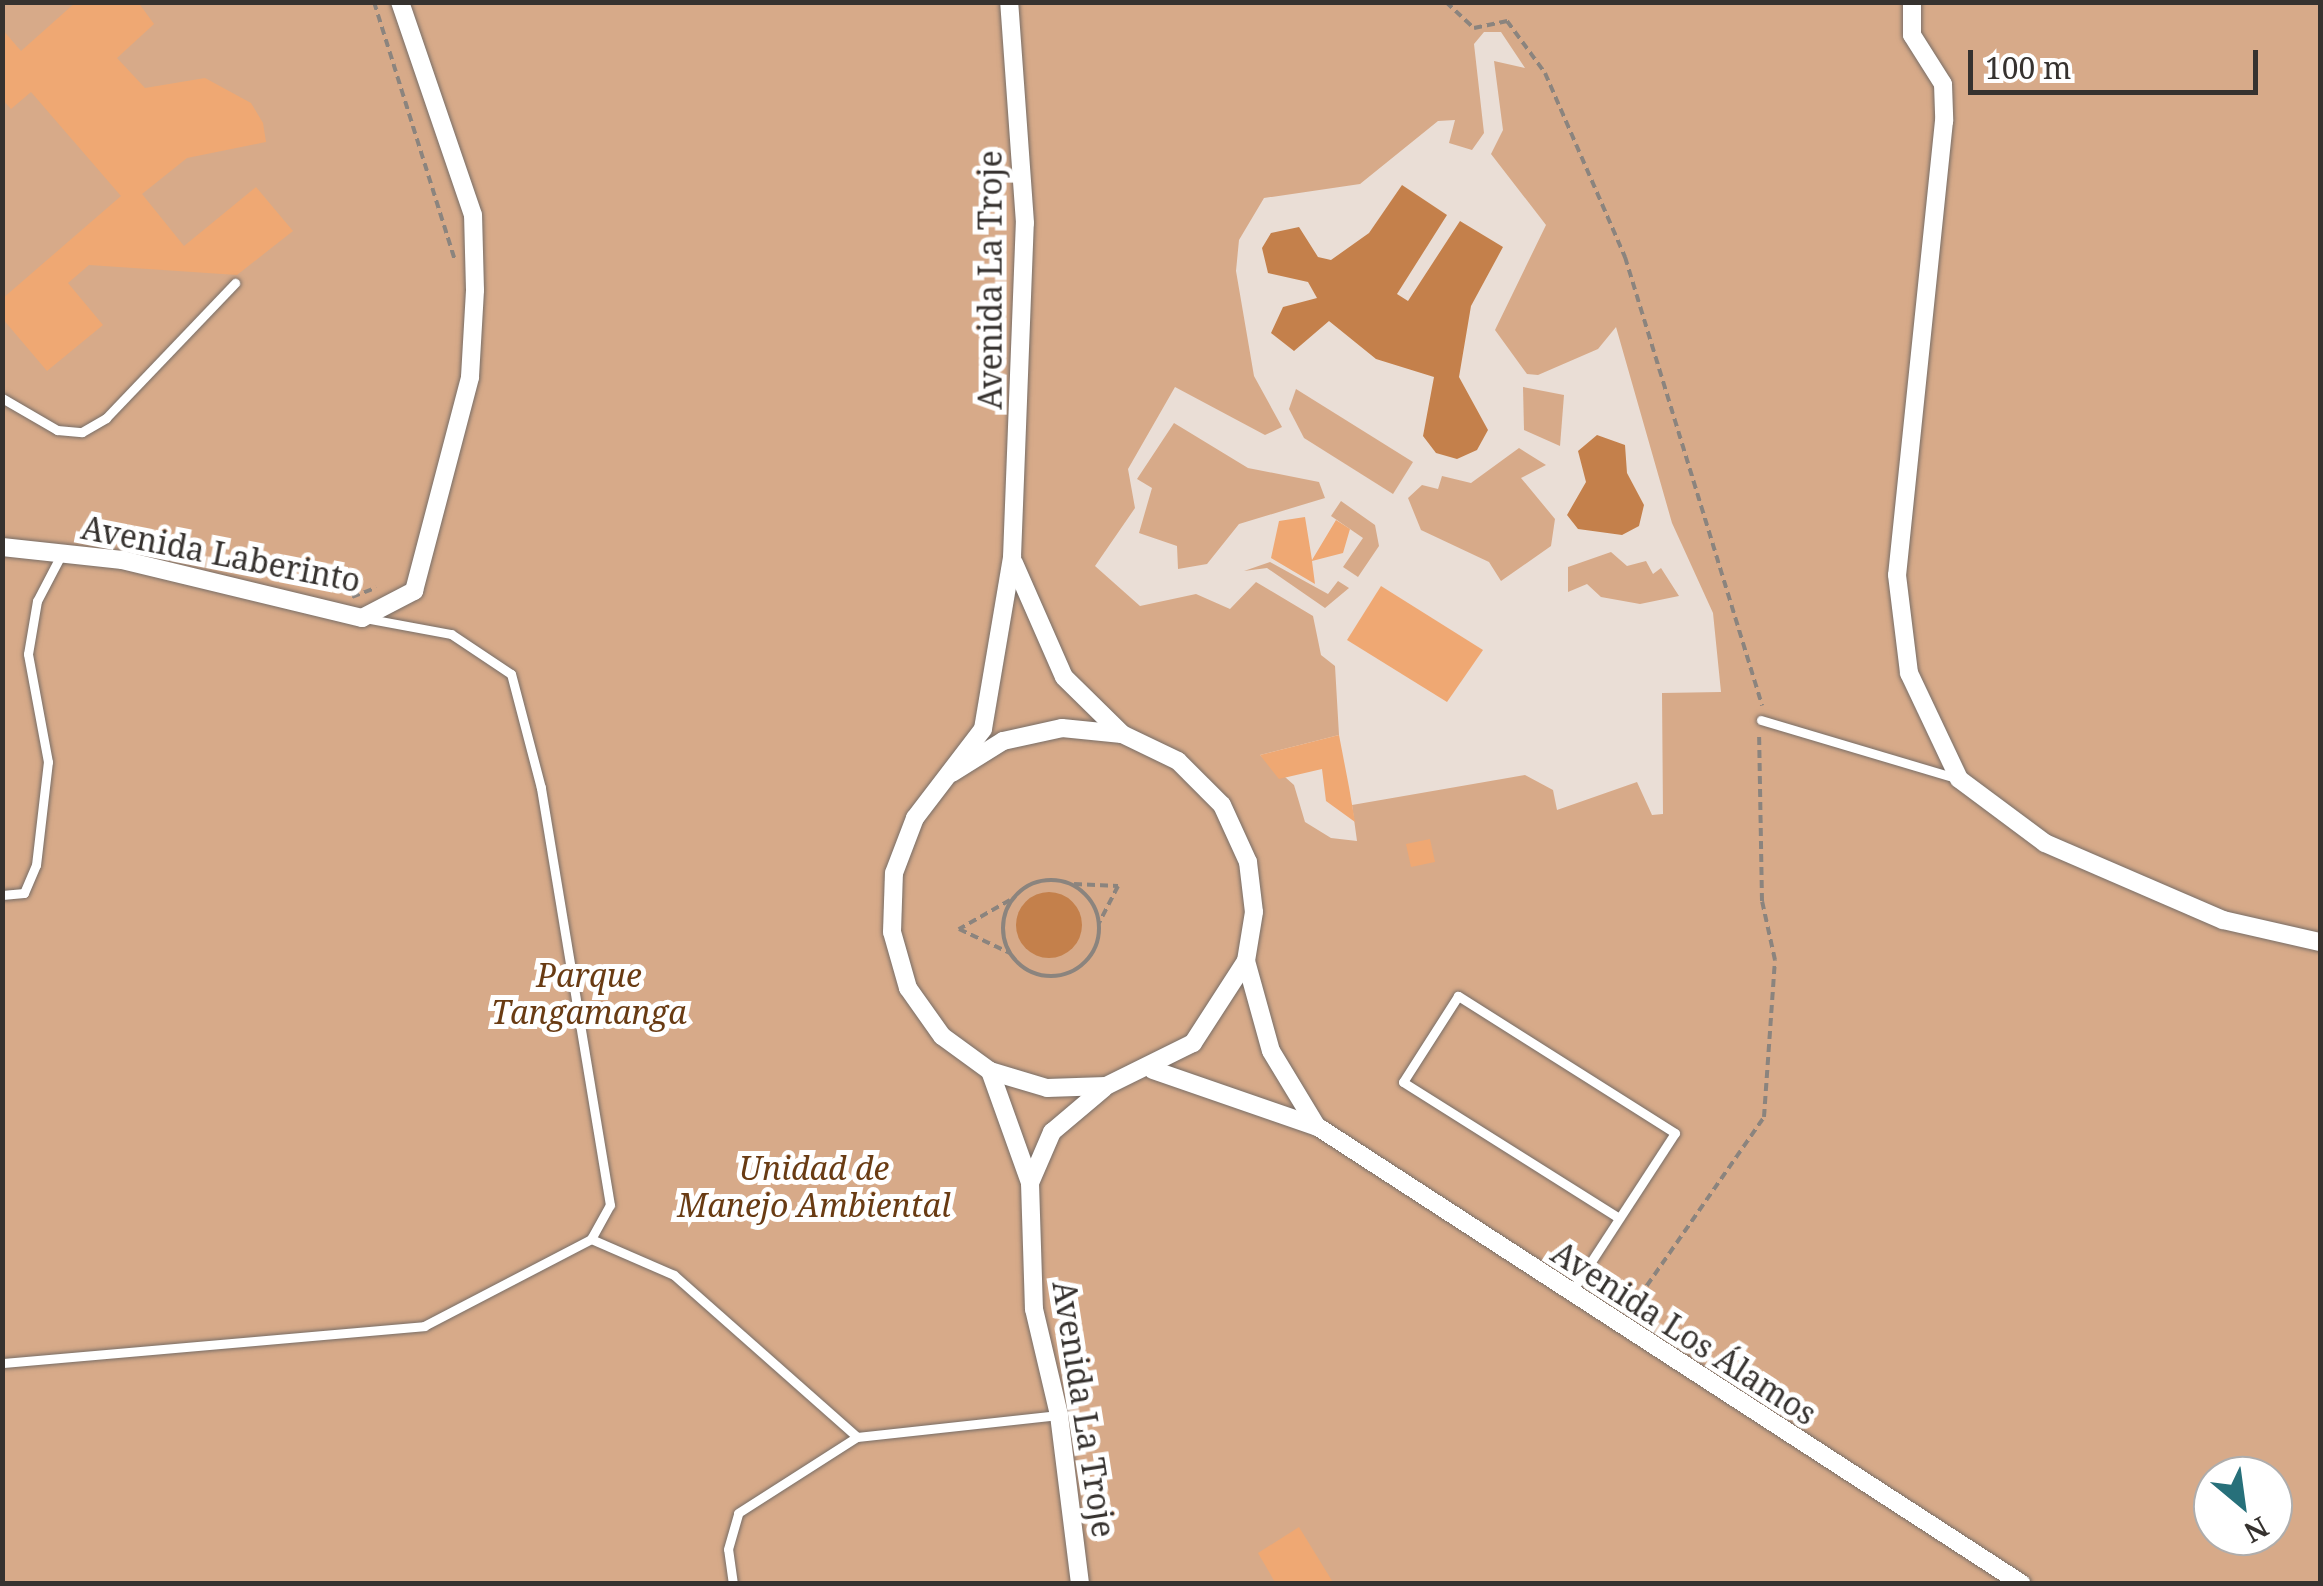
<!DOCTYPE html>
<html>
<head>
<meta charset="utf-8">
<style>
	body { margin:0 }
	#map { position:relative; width:2323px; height:1586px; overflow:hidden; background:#eaded6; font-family:"Noto Serif",serif }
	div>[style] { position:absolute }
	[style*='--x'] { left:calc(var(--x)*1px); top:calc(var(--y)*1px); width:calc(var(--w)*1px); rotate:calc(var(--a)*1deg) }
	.green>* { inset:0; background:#d7aa89 }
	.water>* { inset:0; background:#c4804b }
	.round { border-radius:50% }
	.building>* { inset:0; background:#efa873 }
	.path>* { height:4px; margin-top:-2px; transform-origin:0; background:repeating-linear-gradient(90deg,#8b847e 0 8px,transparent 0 13px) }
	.path>.ring { margin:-2px; padding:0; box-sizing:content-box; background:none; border:4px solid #8b847e; border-radius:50% }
	.roads { filter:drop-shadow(0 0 2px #776d66) drop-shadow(0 0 2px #776d66) }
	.lane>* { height:9px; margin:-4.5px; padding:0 4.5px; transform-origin:4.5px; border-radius:4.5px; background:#fff }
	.street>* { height:18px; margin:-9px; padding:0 9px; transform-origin:9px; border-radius:9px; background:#fff }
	span { translate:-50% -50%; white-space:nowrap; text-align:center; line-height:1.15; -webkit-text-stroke:10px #fff; paint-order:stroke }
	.street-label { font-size:32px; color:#36322f }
	.park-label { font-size:32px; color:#693b13; font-style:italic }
	.frame { position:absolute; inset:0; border:5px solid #36322f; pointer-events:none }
	.north { position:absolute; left:2193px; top:1456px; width:100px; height:100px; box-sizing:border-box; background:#fff; border:2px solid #afadac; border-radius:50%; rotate:151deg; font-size:28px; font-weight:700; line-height:40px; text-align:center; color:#36322f }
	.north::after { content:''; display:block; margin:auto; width:35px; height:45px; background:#27707a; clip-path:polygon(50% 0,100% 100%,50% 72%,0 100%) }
	.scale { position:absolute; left:1968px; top:50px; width:290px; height:45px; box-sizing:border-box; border:5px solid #36322f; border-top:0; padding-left:12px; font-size:30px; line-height:35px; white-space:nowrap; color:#36322f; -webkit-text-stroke:8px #fff; paint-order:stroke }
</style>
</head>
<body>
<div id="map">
	<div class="green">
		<div style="clip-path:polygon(evenodd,3px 3px,2320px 3px,2320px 1583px,3px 1584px,3px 3px,1484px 32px,1501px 32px,1525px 68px,1494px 61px,1503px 130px,1491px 154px,1546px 225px,1495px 330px,1527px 374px,1538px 375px,1598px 349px,1616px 327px,1672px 523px,1713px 613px,1721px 692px,1662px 693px,1663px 814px,1652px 815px,1637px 782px,1557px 810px,1553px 790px,1525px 775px,1352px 805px,1357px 841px,1331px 838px,1305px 822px,1294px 785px,1260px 755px,1339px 735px,1335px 666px,1321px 655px,1313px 616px,1256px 582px,1230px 609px,1196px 594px,1140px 606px,1095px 566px,1135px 508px,1128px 469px,1175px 387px,1265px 435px,1282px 427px,1254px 376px,1236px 271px,1239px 240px,1264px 198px,1360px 184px,1438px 121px,1455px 120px,1449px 143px,1472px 150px,1484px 133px,1474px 44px,1484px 32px,3px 3px,2213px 1476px,2273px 1476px,2273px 1536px,2213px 1536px,2213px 1476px)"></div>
		<div style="clip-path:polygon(1523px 387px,1564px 395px,1560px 446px,1524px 430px)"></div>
		<div style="clip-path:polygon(1296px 389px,1413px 462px,1393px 494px,1304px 438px,1289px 409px)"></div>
		<div style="clip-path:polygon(1174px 423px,1248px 468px,1319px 482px,1325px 498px,1239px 524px,1207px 564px,1178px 569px,1177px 546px,1139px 533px,1152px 488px,1137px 479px)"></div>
		<div style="clip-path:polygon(1519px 448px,1546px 465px,1521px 478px,1555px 519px,1551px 546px,1501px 581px,1489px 562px,1421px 530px,1408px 498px,1422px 485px,1438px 489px,1442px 476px,1471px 483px)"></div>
		<div style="clip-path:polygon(1341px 501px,1375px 525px,1379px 546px,1358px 577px,1343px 567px,1363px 538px,1331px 516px)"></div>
		<div style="clip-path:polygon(1611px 552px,1627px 566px,1646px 561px,1653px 574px,1661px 568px,1679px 596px,1640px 604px,1601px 597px,1587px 584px,1568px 592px,1568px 567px)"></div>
		<div style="clip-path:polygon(1270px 562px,1328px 594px,1338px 581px,1349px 588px,1325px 608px,1267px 568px,1244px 571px)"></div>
	</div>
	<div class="water">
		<div style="clip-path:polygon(1402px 185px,1447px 215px,1397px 294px,1408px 301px,1460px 221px,1503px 247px,1471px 306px,1459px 377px,1488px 430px,1477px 450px,1457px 459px,1436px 453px,1423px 436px,1434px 377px,1376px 359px,1329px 321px,1294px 351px,1271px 333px,1283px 307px,1317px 298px,1308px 282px,1268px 273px,1262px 248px,1271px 233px,1299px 227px,1318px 257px,1331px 260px,1369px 233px)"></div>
		<div style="clip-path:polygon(1597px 435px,1625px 445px,1627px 473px,1644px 505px,1639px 526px,1622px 535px,1578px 529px,1567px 515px,1586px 482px,1578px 451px)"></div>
		<div class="round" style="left:1016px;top:892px;width:66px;height:66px"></div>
	</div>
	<div class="building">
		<div style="clip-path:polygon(76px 2px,138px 2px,154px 24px,117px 58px,145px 88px,205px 78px,251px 103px,263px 123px,266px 142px,187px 158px,142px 194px,184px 246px,256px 187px,293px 231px,237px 275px,89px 265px,68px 283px,103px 325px,47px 371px,2px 318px,2px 299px,121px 196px,31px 92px,11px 109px,2px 99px,2px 29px,21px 51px)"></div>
		<div style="clip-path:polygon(1305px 517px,1312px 560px,1336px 520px,1350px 529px,1343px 553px,1312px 561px,1315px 584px,1271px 558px,1279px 521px)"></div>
		<div style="clip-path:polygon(1381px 586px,1483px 650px,1447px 702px,1347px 640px)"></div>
		<div style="clip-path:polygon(1339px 735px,1349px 787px,1355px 822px,1326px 801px,1322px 769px,1279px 779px,1260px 755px)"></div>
		<div style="clip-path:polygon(1430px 839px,1435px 862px,1411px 867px,1406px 844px)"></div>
		<div style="clip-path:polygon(1299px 1527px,1334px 1584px,1276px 1584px,1258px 1553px)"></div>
	</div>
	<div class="path">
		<div style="--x:374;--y:2;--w:270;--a:72.6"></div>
		<div style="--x:1446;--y:2;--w:38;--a:43"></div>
		<div style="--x:1474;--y:28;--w:34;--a:-12"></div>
		<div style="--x:1507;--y:21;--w:64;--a:53.8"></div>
		<div style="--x:1545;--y:73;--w:201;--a:66.5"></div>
		<div style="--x:1625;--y:257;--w:469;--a:73"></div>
		<div style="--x:352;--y:597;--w:26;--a:-21"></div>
		<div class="ring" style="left:1003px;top:880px;width:92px;height:92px"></div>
		<div style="--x:1074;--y:884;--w:44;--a:2.6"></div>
		<div style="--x:1118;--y:886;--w:42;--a:117.2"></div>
		<div style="--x:1010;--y:900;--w:59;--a:150.4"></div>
		<div style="--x:959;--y:929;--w:56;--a:25.2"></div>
		<div style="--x:1632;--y:1307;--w:231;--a:-55.2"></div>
		<div style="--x:1764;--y:1117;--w:157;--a:-86"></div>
		<div style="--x:1775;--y:960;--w:60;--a:-102.4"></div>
		<div style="--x:1762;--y:901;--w:166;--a:-91"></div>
	</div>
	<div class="roads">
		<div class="lane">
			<div style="--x:2;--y:398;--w:64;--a:30.2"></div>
			<div style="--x:57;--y:430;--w:25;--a:5"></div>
			<div style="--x:82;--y:432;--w:28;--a:-30"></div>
			<div style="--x:106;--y:418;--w:187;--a:-46.3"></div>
			<div style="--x:1761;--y:720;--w:203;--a:16.6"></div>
			<div style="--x:2;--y:895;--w:22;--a:-5"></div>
			<div style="--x:24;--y:893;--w:30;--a:-67"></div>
			<div style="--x:36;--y:865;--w:104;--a:-83.4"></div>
			<div style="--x:48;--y:762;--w:110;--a:-100.5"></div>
			<div style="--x:28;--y:654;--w:54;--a:-80.4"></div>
			<div style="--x:37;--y:601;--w:52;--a:-62.4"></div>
			<div style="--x:591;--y:1239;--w:90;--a:23.4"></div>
			<div style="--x:674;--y:1275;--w:244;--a:41.5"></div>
			<div style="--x:857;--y:1437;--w:203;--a:-6.2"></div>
			<div style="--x:1570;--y:1294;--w:192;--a:-56.9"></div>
			<div style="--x:1675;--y:1133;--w:257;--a:-147.7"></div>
			<div style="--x:1458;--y:996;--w:102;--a:122.6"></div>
			<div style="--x:1403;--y:1082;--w:255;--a:32.2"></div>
			<div style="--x:2;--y:1363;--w:424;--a:-5"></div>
			<div style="--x:424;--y:1326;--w:188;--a:-27.5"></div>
			<div style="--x:591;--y:1239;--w:39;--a:-61"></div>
			<div style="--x:610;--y:1205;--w:423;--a:-99.4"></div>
			<div style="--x:541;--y:788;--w:118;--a:-104.7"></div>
			<div style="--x:511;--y:674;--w:72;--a:-146.3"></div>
			<div style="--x:451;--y:634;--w:87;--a:-169.5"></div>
			<div style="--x:733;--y:1584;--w:35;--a:-98"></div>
			<div style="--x:728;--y:1549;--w:37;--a:-74"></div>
			<div style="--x:738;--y:1513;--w:141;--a:-32.6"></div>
		</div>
		<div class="street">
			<div style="--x:1912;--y:2;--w:33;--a:90"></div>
			<div style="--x:1912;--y:35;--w:58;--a:57.7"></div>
			<div style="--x:1943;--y:84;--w:37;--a:88"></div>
			<div style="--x:1944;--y:121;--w:456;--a:95.9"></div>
			<div style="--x:1897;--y:575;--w:99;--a:83"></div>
			<div style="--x:1909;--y:673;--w:117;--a:64.7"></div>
			<div style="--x:1959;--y:779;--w:107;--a:36.7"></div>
			<div style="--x:2045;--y:843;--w:194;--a:23.4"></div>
			<div style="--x:2223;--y:920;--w:99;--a:12.8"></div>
			<div style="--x:2;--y:547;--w:121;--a:6.2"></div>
			<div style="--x:122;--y:560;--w:247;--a:13.6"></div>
			<div style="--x:362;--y:618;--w:59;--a:-27.4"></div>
			<div style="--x:414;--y:591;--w:221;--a:-75.3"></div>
			<div style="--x:470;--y:377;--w:87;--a:-86.7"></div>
			<div style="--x:475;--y:290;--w:75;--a:-91.5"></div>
			<div style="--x:473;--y:215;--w:225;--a:-108.9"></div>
			<div style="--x:1014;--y:563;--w:124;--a:66.3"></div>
			<div style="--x:1064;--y:677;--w:81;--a:44.5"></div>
			<div style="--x:952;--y:773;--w:60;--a:-32.1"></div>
			<div style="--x:1003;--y:741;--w:60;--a:-12.4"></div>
			<div style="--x:1062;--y:728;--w:60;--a:5.7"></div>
			<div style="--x:1122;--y:734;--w:62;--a:25.7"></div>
			<div style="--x:1178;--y:761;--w:62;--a:45"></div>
			<div style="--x:1222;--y:805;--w:63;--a:65.5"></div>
			<div style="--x:1248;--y:862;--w:50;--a:83.2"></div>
			<div style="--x:1254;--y:912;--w:50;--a:99.3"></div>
			<div style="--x:1246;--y:961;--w:98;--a:122.9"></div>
			<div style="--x:1193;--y:1043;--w:97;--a:153.7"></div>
			<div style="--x:1106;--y:1086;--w:59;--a:178.1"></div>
			<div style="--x:1047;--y:1088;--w:59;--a:-163.4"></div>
			<div style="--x:990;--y:1071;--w:59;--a:-143.9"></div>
			<div style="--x:942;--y:1036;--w:59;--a:-125.3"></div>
			<div style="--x:908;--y:988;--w:58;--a:-105.9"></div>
			<div style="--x:892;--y:932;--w:59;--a:-88.1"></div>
			<div style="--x:894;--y:873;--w:59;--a:-69.1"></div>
			<div style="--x:915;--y:818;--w:112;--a:-52.6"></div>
			<div style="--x:983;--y:729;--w:174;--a:-80.4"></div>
			<div style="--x:1012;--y:557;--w:334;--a:-87.8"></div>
			<div style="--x:1025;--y:223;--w:222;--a:-94.1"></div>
			<div style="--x:1246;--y:961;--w:93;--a:74.5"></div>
			<div style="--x:1271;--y:1051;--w:89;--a:58.8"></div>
			<div style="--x:1153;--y:1070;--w:175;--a:19.1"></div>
			<div style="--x:1318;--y:1127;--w:839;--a:32.99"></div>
			<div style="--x:990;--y:1071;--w:119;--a:70.3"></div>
			<div style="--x:1030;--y:1183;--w:126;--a:88.2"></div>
			<div style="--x:1034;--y:1309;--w:109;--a:76.7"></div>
			<div style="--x:1059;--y:1415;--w:170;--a:82.9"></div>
			<div style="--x:1030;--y:1183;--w:56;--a:-66.7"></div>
			<div style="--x:1052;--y:1132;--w:68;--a:-40.2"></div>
		</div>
	</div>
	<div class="street-label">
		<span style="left:990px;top:280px;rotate:-90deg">Avenida La Troje</span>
		<span style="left:221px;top:554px;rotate:11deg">Avenida Laberinto</span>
		<span style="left:1684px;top:1333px;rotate:33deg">Avenida Los Álamos</span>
		<span style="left:1084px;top:1409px;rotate:81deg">Avenida La Troje</span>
	</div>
	<div class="park-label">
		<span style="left:589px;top:994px">Parque<br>Tangamanga</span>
		<span style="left:814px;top:1187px">Unidad de<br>Manejo Ambiental</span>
	</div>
	<div class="frame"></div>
	<div class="north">N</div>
	<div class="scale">100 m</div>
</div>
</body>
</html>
